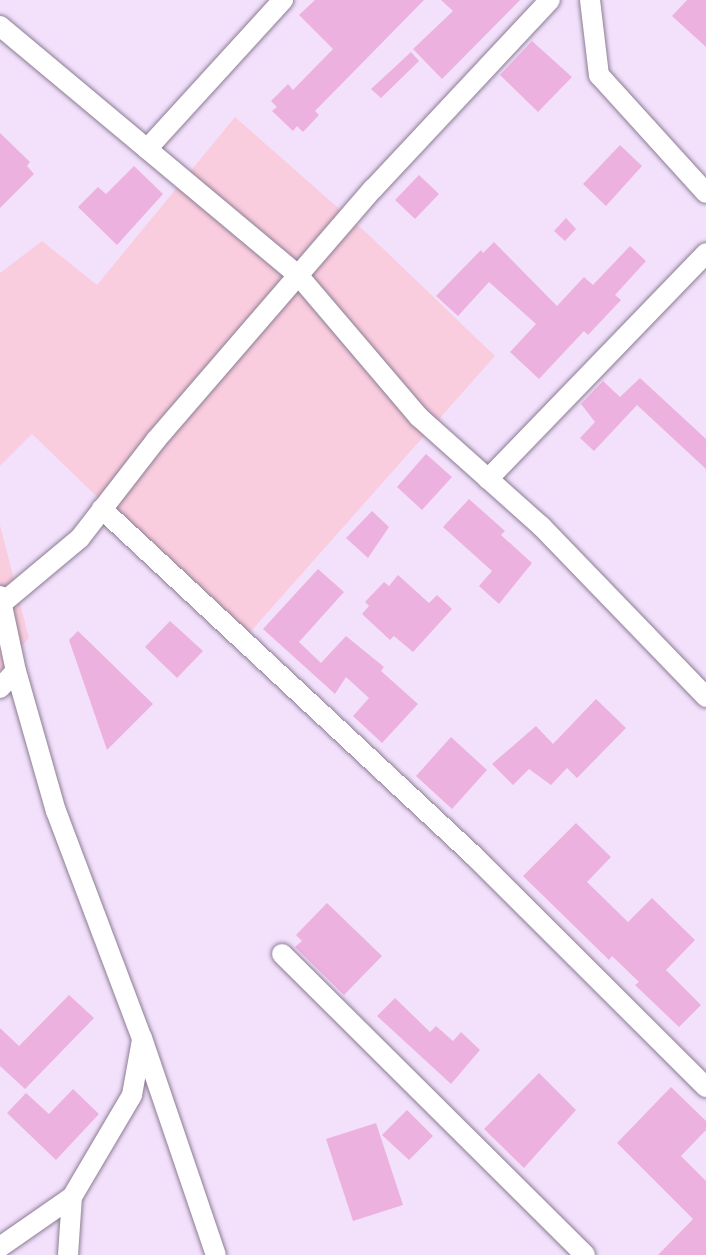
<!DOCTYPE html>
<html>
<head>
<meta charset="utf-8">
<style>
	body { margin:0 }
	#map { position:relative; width:706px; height:1255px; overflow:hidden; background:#f3e1fc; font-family:"IBM Plex Serif",serif }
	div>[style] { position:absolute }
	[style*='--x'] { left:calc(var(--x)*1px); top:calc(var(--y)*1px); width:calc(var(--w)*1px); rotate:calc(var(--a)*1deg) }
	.green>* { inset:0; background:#facdde }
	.building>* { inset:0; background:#edb1df }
	.roads { filter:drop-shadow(0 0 2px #8c7c93) drop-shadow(0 0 2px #8c7c93) }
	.minor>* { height:20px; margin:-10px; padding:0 10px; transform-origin:10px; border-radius:10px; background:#fff }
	span { translate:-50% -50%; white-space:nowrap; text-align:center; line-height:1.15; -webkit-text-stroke:4.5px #f3e1fc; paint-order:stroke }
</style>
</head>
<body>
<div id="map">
	<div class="green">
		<div style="clip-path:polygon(235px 117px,370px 236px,495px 356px,244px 639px,32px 434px,0 466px,0 273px,42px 241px,97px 285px)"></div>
		<div style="clip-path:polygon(0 525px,29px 638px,0 671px)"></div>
	</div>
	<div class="building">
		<div style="clip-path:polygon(315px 0,424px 0,315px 111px,319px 115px,303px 132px,297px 126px,293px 131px,272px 111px,277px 107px,271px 101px,288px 84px,293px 90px,333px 49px,299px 15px)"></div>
		<div style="clip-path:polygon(441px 0,520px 0,442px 79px,413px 49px,453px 11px)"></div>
		<div style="clip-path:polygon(687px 0,706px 0,706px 47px,672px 16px)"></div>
		<div style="clip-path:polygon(532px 41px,572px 77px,538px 112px,500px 75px)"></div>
		<div style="clip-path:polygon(411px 52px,419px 61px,381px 98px,371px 89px)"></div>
		<div style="clip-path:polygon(0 133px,30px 162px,27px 166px,34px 174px,0 208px)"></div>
		<div style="clip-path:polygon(620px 145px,642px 166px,606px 206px,583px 184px)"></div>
		<div style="clip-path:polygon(134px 166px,163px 194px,117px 245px,78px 207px,98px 187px,106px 194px)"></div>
		<div style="clip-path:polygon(419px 175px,439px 194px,415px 219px,395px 200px)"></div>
		<div style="clip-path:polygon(566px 218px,576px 229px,565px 241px,554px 231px)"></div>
		<div style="clip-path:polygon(494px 242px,557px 306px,584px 277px,593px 285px,630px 246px,646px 261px,615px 295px,621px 300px,588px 335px,584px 331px,539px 379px,510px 352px,536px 324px,489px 282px,458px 316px,436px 296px,481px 250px,483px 253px)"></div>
		<div style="clip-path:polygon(640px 378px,706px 439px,706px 469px,637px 405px,594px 451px,580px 438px,595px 422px,581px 404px,603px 381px,620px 397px)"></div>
		<div style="clip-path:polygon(426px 454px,452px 477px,422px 510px,397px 487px)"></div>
		<div style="clip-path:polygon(469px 499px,505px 531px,501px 535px,532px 563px,499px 604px,479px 586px,492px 571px,443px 527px)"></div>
		<div style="clip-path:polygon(372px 511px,389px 527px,368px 558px,346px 538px)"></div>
		<div style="clip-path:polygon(318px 569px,344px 592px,299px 642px,321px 663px,346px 636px,384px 667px,381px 671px,418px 704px,382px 743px,353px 716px,369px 698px,346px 677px,335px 694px,263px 629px)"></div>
		<div style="clip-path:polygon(398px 575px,429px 603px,437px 595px,452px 609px,413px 652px,394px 636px,390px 640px,362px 614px,369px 606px,365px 602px,384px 582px,389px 586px)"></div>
		<div style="clip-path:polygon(170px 621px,203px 651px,177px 678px,145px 647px)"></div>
		<div style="clip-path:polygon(78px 631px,153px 704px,107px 750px,69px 640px)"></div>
		<div style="clip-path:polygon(596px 699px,626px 728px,577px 778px,567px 768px,551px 785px,529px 769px,513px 785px,492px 764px,536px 726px,553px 744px)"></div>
		<div style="clip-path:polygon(451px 737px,487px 770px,452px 809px,416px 776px)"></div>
		<div style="clip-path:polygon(576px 823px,611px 857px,587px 882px,628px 922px,652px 898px,695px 940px,666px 970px,701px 1005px,679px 1027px,635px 985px,639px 982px,612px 956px,609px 960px,523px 876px)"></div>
		<div style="clip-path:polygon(327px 903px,382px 956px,344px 995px,295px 947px,302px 941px,296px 935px)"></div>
		<div style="clip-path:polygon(69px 995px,94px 1018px,25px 1089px,0 1066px,0 1028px,19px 1046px)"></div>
		<div style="clip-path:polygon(395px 998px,430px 1032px,436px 1026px,453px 1041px,461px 1032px,480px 1050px,451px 1084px,377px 1016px)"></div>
		<div style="clip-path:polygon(539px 1073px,576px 1110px,524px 1168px,484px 1129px)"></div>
		<div style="clip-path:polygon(671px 1087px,706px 1121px,706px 1130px,681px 1156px,706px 1181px,706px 1255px,658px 1255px,693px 1219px,617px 1143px)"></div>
		<div style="clip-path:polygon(73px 1089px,99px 1114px,56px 1160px,7px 1113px,26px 1093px,49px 1114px)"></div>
		<div style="clip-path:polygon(407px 1110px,433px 1136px,409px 1160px,382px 1135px)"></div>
		<div style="clip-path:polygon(376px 1123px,403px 1205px,353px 1221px,326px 1139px)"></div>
	</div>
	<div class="roads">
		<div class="minor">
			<div style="--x:590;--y:0;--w:76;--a:83.2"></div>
			<div style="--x:599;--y:75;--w:159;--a:47.8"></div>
			<div style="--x:0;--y:26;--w:388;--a:39.9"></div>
			<div style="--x:298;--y:275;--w:187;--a:49.6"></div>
			<div style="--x:419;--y:417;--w:164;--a:41.8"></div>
			<div style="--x:541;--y:526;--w:238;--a:46"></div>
			<div style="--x:147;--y:149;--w:202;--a:-47.6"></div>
			<div style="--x:488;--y:479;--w:314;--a:-46"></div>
			<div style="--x:102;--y:509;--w:507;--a:43"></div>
			<div style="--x:473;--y:855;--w:329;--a:44.9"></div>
			<div style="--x:0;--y:596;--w:77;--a:78"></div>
			<div style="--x:16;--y:671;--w:146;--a:74.1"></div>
			<div style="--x:56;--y:811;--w:243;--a:69.3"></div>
			<div style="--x:142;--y:1038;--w:229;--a:71.2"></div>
			<div style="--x:0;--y:605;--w:104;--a:-39.9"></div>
			<div style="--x:80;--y:538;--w:124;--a:-52.2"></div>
			<div style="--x:156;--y:440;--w:332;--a:-49.2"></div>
			<div style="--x:373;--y:189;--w:259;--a:-46.9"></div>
			<div style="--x:0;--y:688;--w:23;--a:-47"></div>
			<div style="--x:282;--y:954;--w:427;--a:44.8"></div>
			<div style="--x:0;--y:1247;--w:88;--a:-34.8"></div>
			<div style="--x:68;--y:1255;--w:58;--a:-86.1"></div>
			<div style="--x:72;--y:1197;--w:118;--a:-59.5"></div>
			<div style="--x:132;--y:1095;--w:56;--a:-79.7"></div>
		</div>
	</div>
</div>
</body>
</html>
